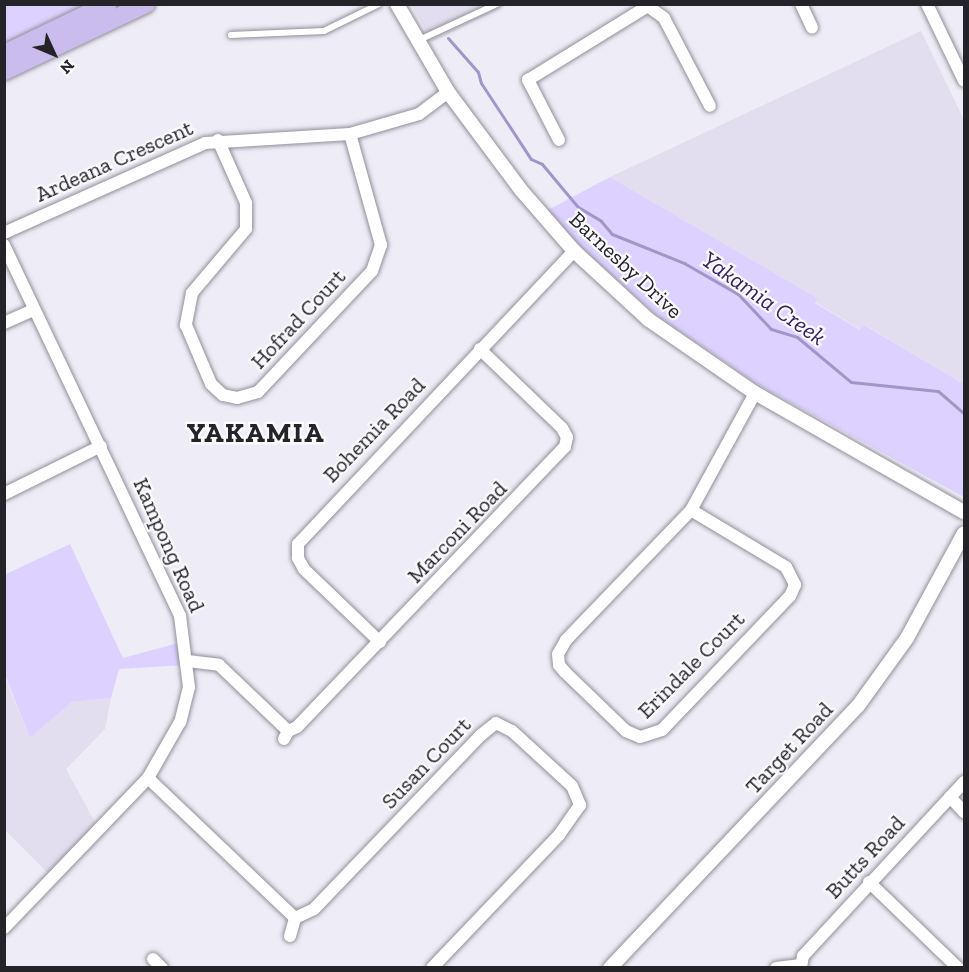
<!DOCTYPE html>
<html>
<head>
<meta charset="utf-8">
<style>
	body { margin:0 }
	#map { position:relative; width:969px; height:972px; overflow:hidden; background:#eeecf6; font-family:"Zilla Slab",serif }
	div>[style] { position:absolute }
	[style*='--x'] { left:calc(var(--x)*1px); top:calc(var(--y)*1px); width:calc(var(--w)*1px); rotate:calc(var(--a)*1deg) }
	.built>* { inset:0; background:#e2deef }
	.green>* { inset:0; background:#ddd2ff }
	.stream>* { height:3px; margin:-1.5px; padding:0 1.5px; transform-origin:1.5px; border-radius:1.5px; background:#a295ca }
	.roads { filter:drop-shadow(0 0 2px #918f98) drop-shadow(0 0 2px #918f98) }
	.service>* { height:6px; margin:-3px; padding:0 3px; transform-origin:3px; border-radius:3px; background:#fff }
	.minor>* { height:12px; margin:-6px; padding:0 6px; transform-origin:6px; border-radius:6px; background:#fff }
	.tertiary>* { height:14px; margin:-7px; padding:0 7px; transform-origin:7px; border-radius:7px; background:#fff }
	.primary>* { height:18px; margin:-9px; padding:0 9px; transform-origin:9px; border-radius:9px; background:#cabcec }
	span { translate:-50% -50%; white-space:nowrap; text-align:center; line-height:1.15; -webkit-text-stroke:4.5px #fbfafe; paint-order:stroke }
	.street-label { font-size:22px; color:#242327 }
	.water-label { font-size:24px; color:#392262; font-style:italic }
	.district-label { font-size:28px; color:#242327; font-weight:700; letter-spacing:1.5px }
	.frame { position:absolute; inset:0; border:6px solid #242327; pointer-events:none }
	.north { position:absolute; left:24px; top:24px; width:60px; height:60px; -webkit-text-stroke:4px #fbfafe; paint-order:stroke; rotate:134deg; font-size:16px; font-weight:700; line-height:24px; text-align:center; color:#242327 }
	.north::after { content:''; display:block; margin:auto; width:21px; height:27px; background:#242327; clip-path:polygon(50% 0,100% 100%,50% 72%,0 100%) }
</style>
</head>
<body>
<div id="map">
	<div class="built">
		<div style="clip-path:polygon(412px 5px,507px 5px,432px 42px)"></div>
		<div style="clip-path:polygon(921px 31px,964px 120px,964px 384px,865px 325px,861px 330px,815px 302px,817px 298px,610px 177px)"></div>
		<div style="clip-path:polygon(4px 675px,30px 738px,72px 702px,111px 698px,105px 729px,66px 769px,96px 824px,49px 874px,5px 830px)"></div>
	</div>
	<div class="green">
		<div style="clip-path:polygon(5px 4px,97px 5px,5px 48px)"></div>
		<div style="clip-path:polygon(610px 177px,817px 298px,815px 303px,860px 330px,864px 325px,964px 384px,964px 497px,760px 386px,655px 314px,580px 246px,548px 210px)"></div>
		<div style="clip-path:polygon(70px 544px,123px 658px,182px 642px,185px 665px,119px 669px,111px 698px,72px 702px,30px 738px,5px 675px,4px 575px)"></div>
	</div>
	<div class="stream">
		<div style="--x:448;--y:38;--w:45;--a:48.6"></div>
		<div style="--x:478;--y:72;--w:11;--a:75"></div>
		<div style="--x:481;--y:83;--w:91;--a:56.7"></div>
		<div style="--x:531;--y:159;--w:12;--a:24"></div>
		<div style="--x:542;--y:164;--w:56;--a:50.1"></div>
		<div style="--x:578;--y:207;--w:27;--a:31"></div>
		<div style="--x:601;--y:221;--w:17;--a:50"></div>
		<div style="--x:612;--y:234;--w:78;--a:21.9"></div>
		<div style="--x:684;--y:263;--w:62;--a:29.9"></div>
		<div style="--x:738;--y:294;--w:48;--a:46.7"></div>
		<div style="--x:771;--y:329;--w:27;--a:17"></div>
		<div style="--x:797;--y:337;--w:70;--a:39.8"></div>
		<div style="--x:851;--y:382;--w:87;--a:5.9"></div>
		<div style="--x:938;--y:391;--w:35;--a:41"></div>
	</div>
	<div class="roads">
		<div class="service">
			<div style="--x:231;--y:35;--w:93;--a:-2.5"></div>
			<div style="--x:324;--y:31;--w:61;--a:-26.1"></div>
			<div style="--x:417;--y:41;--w:88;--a:-24.8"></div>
		</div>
		<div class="minor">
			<div style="--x:801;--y:4;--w:26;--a:65"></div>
			<div style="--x:927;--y:4;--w:85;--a:64.3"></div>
			<div style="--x:649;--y:7;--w:19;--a:36"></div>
			<div style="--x:664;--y:18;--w:99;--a:62.4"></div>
			<div style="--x:218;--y:140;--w:69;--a:66"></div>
			<div style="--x:246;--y:203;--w:26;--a:90"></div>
			<div style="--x:246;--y:229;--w:84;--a:130.2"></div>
			<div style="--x:192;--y:293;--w:33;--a:101"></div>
			<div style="--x:186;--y:325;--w:64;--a:67"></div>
			<div style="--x:211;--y:384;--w:16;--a:43"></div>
			<div style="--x:223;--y:395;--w:14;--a:12"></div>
			<div style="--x:237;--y:398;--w:22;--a:-16"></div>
			<div style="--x:258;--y:392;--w:166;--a:-46.7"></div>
			<div style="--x:372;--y:271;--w:28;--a:-71"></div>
			<div style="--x:381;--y:245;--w:115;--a:-105.6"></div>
			<div style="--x:559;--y:140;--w:68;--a:-117.3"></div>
			<div style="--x:528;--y:80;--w:145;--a:-31.7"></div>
			<div style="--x:4;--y:233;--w:220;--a:-24.1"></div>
			<div style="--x:205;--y:143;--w:145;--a:-3.6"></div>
			<div style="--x:350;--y:134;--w:72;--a:-16.2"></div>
			<div style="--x:419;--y:114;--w:36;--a:-37"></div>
			<div style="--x:4;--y:245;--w:411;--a:64.6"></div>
			<div style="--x:180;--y:616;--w:72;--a:82.8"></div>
			<div style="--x:189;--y:687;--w:36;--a:104"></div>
			<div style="--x:180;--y:722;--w:64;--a:119.7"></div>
			<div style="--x:148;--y:778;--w:208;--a:133.8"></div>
			<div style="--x:4;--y:323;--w:32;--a:-24"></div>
			<div style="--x:4;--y:494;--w:108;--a:-26.3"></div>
			<div style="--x:691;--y:510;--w:111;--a:31"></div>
			<div style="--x:786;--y:567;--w:20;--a:63"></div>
			<div style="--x:795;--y:585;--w:12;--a:114"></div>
			<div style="--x:790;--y:596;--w:185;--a:133.7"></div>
			<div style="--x:662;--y:730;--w:23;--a:162"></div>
			<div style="--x:640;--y:737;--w:15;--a:-157"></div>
			<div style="--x:626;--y:731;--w:85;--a:-136"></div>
			<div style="--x:565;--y:672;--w:9;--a:-131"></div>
			<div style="--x:559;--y:665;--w:11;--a:-95"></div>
			<div style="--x:558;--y:654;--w:16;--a:-60"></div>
			<div style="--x:566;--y:640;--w:180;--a:-46.1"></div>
			<div style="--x:691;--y:510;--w:133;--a:-61.3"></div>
			<div style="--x:380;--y:642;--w:105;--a:-136.2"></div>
			<div style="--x:304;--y:569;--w:13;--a:-119"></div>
			<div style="--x:298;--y:558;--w:14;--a:-90"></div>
			<div style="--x:298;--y:544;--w:403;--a:-46.7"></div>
			<div style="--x:188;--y:661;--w:31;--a:7"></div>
			<div style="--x:219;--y:665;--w:95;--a:43.7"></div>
			<div style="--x:284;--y:739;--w:9;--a:-63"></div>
			<div style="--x:288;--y:731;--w:10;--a:-24"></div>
			<div style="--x:297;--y:727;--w:388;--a:-46.3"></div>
			<div style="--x:565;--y:447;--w:10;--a:-79"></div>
			<div style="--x:567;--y:437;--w:10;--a:-119"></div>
			<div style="--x:562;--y:428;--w:114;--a:-136.1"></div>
			<div style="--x:148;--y:778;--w:203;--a:43.6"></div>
			<div style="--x:295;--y:918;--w:21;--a:-25"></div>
			<div style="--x:314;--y:909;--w:241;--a:-46.2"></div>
			<div style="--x:481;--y:735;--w:19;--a:-39"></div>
			<div style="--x:496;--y:723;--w:18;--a:27"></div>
			<div style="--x:512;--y:731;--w:81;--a:42.5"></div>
			<div style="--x:572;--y:786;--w:21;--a:67"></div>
			<div style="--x:580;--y:805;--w:35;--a:125"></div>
			<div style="--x:560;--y:834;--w:185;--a:133.7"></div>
			<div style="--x:950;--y:797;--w:21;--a:47"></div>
			<div style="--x:869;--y:882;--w:124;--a:44"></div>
			<div style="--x:290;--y:936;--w:19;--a:-74"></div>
			<div style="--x:153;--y:959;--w:13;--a:45"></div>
			<div style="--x:776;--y:968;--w:25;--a:-7"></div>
			<div style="--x:801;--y:968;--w:12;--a:-81"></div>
			<div style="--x:803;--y:956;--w:237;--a:-47.2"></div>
		</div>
		<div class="tertiary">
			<div style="--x:397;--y:4;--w:102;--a:59.9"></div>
			<div style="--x:448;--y:92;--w:122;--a:53.3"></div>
			<div style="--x:521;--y:190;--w:81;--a:49"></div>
			<div style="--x:574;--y:251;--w:102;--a:42.6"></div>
			<div style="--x:649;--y:320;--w:129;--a:34.6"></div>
			<div style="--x:755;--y:393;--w:241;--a:29.7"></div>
			<div style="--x:610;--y:968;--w:361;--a:-46.6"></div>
			<div style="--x:858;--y:706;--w:84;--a:-54.2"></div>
			<div style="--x:907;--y:638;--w:119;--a:-61.5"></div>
		</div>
		<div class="primary">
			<div style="--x:4;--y:54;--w:115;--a:-25.7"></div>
			<div style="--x:4;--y:71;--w:157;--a:-25.3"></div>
		</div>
	</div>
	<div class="street-label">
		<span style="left:114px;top:161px;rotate:-24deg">Ardeana Crescent</span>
		<span style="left:626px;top:265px;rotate:43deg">Barnesby Drive</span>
		<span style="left:298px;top:319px;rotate:-47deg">Hofrad Court</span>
		<span style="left:374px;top:430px;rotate:-46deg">Bohemia Road</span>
		<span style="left:457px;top:532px;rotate:-46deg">Marconi Road</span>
		<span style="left:169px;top:545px;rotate:66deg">Kampong Road</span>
		<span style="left:691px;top:665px;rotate:-45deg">Erindale Court</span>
		<span style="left:789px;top:748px;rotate:-47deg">Target Road</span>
		<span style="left:426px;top:763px;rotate:-46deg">Susan Court</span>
		<span style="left:865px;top:857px;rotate:-47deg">Butts Road</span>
	</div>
	<div class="water-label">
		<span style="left:764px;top:298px;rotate:35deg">Yakamia Creek</span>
	</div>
	<div class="district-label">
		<span style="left:256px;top:433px">YAKAMIA</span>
	</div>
	<div class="frame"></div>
	<div class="north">N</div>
</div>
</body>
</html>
